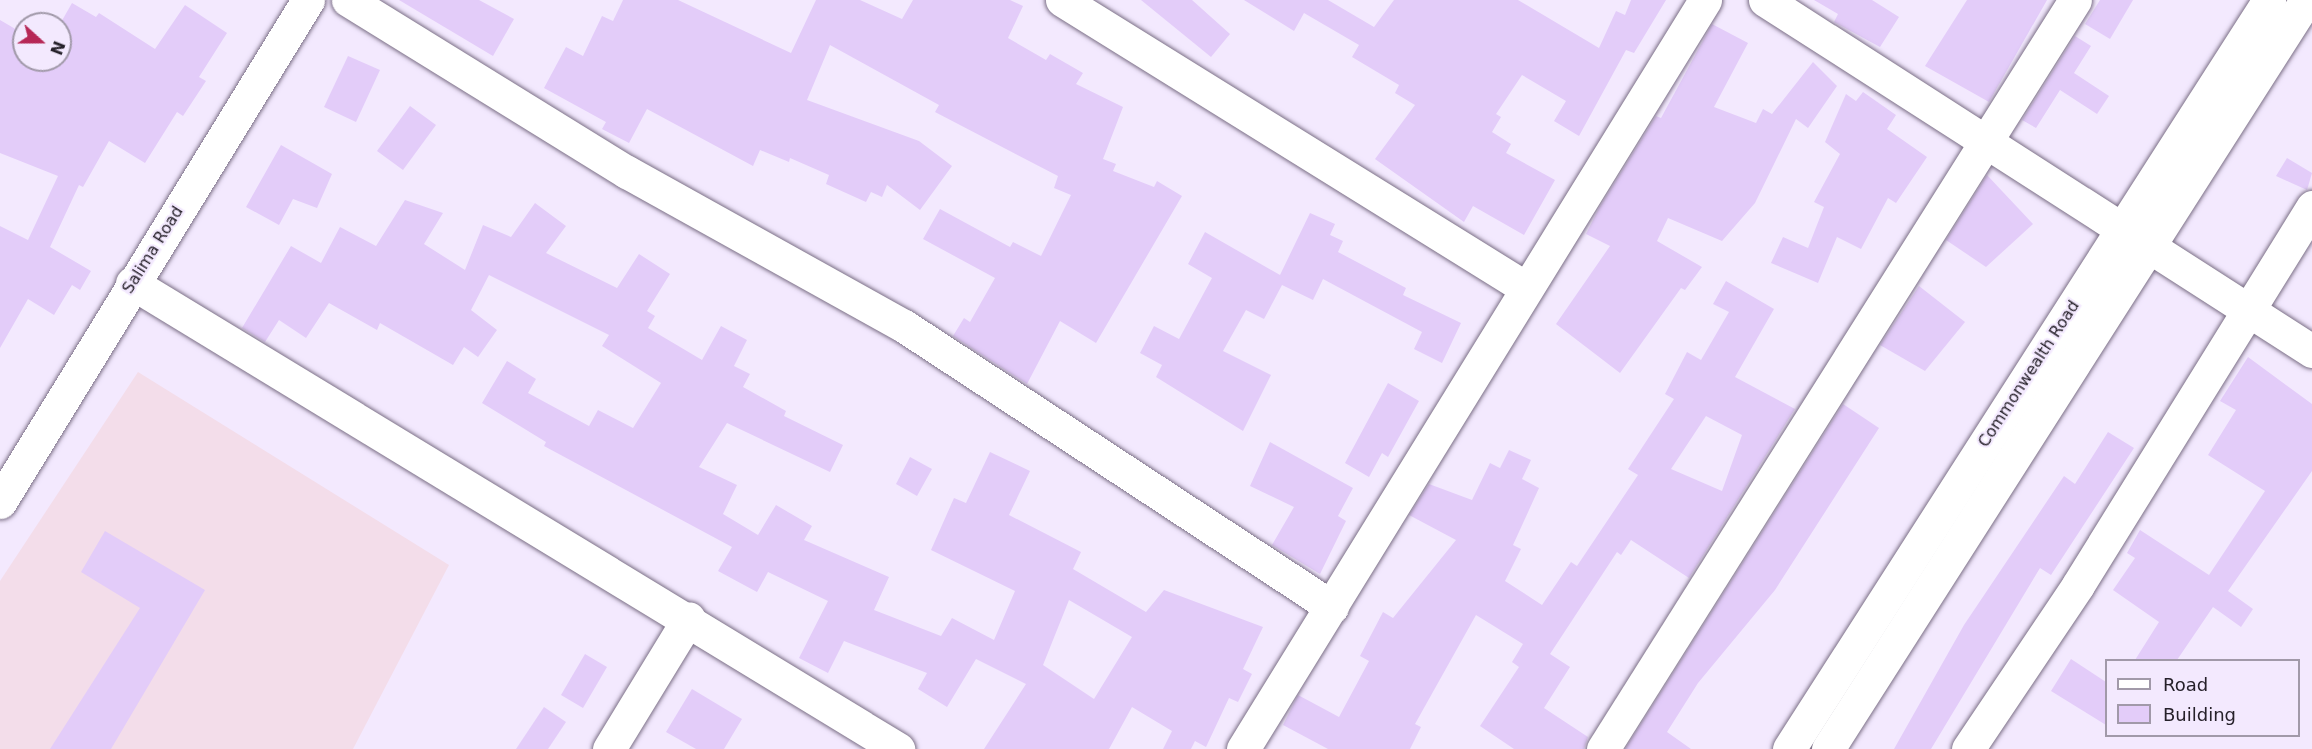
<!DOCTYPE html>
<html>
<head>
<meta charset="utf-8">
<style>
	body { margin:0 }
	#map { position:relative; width:2312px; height:749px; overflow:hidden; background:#f3e9fe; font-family:"DejaVu Sans",sans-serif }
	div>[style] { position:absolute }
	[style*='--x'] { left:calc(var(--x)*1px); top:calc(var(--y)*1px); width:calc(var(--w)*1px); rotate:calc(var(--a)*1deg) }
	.education>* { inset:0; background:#f3ddea }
	.building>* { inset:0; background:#e3ccf9 }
	.roads { filter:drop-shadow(0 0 2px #7b6f86) drop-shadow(0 0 2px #7b6f86) }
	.minor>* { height:33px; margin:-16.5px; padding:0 16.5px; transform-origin:16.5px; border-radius:16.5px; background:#fff }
	.major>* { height:33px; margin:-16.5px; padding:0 16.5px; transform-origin:16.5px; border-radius:16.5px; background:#fff }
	span { translate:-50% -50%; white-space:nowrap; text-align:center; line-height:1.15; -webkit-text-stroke:4.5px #f3e9fe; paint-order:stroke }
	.street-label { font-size:16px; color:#26212a }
	.legend { position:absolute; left:2105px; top:659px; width:195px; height:78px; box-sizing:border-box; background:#f3e9fe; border:2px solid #a199a9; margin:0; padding:8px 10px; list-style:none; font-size:18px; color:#26212a }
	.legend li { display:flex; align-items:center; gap:12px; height:30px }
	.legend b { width:30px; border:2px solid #a199a9 }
	.north { position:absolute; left:12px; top:12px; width:60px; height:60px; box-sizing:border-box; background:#f3e9fe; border:2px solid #a199a9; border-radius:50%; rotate:111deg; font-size:16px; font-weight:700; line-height:24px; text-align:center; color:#26212a }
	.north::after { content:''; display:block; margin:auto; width:21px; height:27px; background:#b62756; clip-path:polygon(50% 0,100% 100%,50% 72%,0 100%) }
</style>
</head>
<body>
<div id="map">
	<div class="education">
		<div style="clip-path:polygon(138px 372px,449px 565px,353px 749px,0 749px,0 581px)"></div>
	</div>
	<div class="building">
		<div style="clip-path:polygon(399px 0,479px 0,514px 19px,493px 56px)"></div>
		<div style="clip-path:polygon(623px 0,678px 0,791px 53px,816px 0,860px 0,902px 19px,913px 0,1010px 0,1023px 6px,1008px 38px,1046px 60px,1050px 54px,1083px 73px,1076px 84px,1123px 107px,1103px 159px,1116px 164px,1113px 171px,1154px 187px,1157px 181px,1182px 196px,1096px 343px,1060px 321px,1027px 384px,953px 336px,964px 318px,970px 322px,995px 278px,923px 239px,940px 209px,1010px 247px,1013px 242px,1041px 256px,1071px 195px,1054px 188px,1058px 176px,935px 112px,939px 105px,830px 45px,807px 100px,919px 141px,952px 166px,920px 210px,887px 185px,882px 197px,871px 192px,866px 202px,826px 184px,829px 175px,790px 158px,789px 162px,760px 150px,753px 166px,647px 109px,629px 143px,602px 129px,606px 122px,544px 88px,566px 47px,583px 56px,602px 16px,613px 21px)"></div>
		<div style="clip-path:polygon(1141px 0,1192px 0,1230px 34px,1211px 57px)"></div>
		<div style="clip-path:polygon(1244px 0,1328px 0,1374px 27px,1394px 0,1518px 0,1599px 48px,1616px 11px,1625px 15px,1631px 0,1666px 0,1634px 53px,1626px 50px,1579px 136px,1554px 121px,1566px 101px,1522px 75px,1496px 114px,1501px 117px,1492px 132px,1511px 144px,1506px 153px,1555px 180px,1524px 235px,1473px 206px,1464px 222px,1375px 159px,1415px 105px,1395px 93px,1399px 85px,1352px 57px,1359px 45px,1304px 13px,1294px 31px)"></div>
		<div style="clip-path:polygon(1814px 0,1872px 0,1899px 17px,1880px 47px,1834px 22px,1838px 14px)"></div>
		<div style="clip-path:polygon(1967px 0,2047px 0,1989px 102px,1925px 66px)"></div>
		<div style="clip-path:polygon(2100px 0,2133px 0,2110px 39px,2085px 24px)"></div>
		<div style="clip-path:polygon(72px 3px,96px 17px,99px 13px,155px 49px,185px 5px,227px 33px,199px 77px,206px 81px,183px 116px,177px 112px,145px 163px,109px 141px,83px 187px,79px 185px,50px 247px,91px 271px,80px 290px,72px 285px,54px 315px,28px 299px,0 348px,0 226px,28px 240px,58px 176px,0 153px,0 20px,24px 34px,24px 60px,60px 60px,60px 24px)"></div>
		<div style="clip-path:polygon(1712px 24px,1748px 43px,1714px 107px,1756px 123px,1763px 109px,1772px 114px,1813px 62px,1837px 86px,1808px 128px,1796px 119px,1755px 203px,1722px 241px,1668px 218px,1657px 241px,1702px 267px,1685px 290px,1681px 288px,1620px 373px,1556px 324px,1610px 246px,1586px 234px,1599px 208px,1656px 116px,1661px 118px)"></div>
		<div style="clip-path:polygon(2075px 36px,2091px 46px,2074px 73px,2109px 96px,2097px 114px,2060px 90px,2036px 128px,2022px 120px)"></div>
		<div style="clip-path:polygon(348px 56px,380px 70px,356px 122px,324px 107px)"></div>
		<div style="clip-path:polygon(1863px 92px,1896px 115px,1887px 129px,1927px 157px,1896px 203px,1888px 198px,1861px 249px,1837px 237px,1818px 283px,1771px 263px,1783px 237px,1808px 248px,1824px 207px,1814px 202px,1840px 154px,1825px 142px,1846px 94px,1856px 101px)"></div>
		<div style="clip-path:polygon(410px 106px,436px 125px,403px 170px,377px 151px)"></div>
		<div style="clip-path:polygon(281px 145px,332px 174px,317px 208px,293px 199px,279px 225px,246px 207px)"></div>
		<div style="clip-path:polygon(2287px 158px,2312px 173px,2307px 190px,2276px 176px)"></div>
		<div style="clip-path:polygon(1987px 175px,2033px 224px,1986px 267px,1946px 240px)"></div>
		<div style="clip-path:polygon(evenodd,405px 200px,443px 213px,424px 244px,465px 270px,483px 225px,511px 237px,535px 203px,566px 226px,546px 253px,617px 288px,639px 254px,670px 274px,647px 311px,655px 316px,648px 328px,702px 360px,721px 326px,747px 340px,734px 366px,750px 374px,743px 387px,786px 411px,784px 416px,843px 445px,830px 472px,727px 423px,699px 467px,737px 485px,723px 514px,758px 535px,776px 505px,812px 526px,804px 540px,889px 577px,874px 610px,941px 636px,952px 618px,994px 640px,1015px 591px,931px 550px,954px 498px,966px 503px,990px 452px,1030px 471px,1009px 515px,1081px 552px,1073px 569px,1146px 612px,1164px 590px,1263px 627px,1243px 669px,1252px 674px,1238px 702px,1229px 698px,1206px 747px,1195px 741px,1191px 749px,1163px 749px,1172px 731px,1132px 707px,1109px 749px,984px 749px,1026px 684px,976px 659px,947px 707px,918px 689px,927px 673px,844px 641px,828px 673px,799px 658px,828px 601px,768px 572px,757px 592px,718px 571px,732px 547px,544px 446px,546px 442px,482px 403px,507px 361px,536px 379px,528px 393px,589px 426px,598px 410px,633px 428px,661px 383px,602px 346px,609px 335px,489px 275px,471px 310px,497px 330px,478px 357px,464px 347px,453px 365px,380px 323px,377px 330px,329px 303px,306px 338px,279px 320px,265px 342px,242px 328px,291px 246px,321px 263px,340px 227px,376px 246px,405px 200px,1069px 600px,1132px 637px,1094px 699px,1043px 665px,1069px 600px)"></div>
		<div style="clip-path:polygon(1310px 213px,1335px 224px,1330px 235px,1343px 241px,1338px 252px,1406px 288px,1403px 295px,1461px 323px,1442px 363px,1414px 349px,1422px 332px,1323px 279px,1313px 300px,1282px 285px,1264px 319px,1246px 310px,1223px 351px,1271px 375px,1243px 431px,1156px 377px,1162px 365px,1140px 353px,1154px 326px,1179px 339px,1212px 278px,1188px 264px,1205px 232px,1280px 275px)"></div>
		<div style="clip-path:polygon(evenodd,1726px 281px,1774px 309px,1735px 377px,1795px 409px,1689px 578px,1631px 540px,1621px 555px,1617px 552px,1550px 654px,1570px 667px,1544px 708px,1588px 737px,1584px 749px,1514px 749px,1480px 726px,1519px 667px,1512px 662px,1523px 644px,1476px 615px,1415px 724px,1421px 727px,1410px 749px,1328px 749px,1283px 725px,1298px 695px,1339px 717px,1369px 661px,1360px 656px,1383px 612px,1393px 618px,1456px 540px,1409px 515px,1429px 484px,1472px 500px,1490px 463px,1500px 468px,1509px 450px,1531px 460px,1522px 479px,1539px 488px,1513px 545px,1521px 549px,1505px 581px,1542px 605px,1571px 562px,1577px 566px,1638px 475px,1628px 469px,1674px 399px,1665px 394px,1687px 352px,1701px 360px,1729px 312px,1713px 304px,1726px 281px,1706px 416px,1742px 435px,1722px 491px,1671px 469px,1706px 416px)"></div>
		<div style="clip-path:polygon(1919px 286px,1965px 322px,1925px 371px,1880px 345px)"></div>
		<div style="clip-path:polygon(2248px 357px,2312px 404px,2312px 471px,2228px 591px,2253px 609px,2241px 627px,2213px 607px,2177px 660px,2135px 660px,2159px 622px,2113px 590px,2135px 558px,2127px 553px,2140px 530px,2209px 575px,2265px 491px,2208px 455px,2236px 410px,2220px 401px)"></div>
		<div style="clip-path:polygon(1388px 383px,1419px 401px,1388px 457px,1382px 453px,1369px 477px,1345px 463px)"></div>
		<div style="clip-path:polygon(1843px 404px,1879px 428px,1775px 590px,1698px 683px,1667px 732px,1691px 749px,1625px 749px)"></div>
		<div style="clip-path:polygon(2108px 432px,2134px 448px,2051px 575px,2040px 568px,1931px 749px,1894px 749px,1964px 625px,2064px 476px,2075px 484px)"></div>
		<div style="clip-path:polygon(1270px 442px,1353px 488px,1338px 516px,1346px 521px,1320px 574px,1272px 545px,1294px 507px,1250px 486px)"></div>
		<div style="clip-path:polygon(910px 457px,932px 469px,917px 496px,896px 484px)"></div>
		<div style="clip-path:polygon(105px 531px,205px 590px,111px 749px,50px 749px,140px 608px,81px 572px)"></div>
		<div style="clip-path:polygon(585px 654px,607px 667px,583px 708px,561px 695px)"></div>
		<div style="clip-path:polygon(2071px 659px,2106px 682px,2106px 725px,2051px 691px)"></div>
		<div style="clip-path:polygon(692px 689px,742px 719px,724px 749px,696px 749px,666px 732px)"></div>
		<div style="clip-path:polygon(544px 707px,566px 722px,548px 749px,516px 749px)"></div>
	</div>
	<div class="roads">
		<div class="minor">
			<div style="--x:348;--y:0;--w:328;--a:31.7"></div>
			<div style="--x:627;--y:172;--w:317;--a:29.1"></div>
			<div style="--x:904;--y:326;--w:512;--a:33.29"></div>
			<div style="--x:1062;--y:0;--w:546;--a:31.83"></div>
			<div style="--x:1765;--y:0;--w:650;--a:32.69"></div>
			<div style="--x:132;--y:283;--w:897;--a:31.31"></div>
			<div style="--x:0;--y:502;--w:589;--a:-58.47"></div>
			<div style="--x:609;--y:749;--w:153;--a:-58.6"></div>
			<div style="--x:1243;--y:749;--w:880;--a:-58.33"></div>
			<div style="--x:1603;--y:749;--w:885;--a:-57.78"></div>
			<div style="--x:1968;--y:749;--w:197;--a:-56.1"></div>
			<div style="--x:2078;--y:585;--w:445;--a:-58.2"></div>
		</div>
		<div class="major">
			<div style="--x:1789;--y:749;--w:890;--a:-57.35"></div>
			<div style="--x:1828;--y:749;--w:889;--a:-57.45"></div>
		</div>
	</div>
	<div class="street-label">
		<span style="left:153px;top:250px;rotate:-58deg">Salima Road</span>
		<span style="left:2029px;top:374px;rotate:-57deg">Commonwealth Road</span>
	</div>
	<ul class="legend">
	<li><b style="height:8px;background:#fff"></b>Road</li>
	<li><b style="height:16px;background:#e3ccf9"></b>Building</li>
	</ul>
	<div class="north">N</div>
</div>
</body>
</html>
